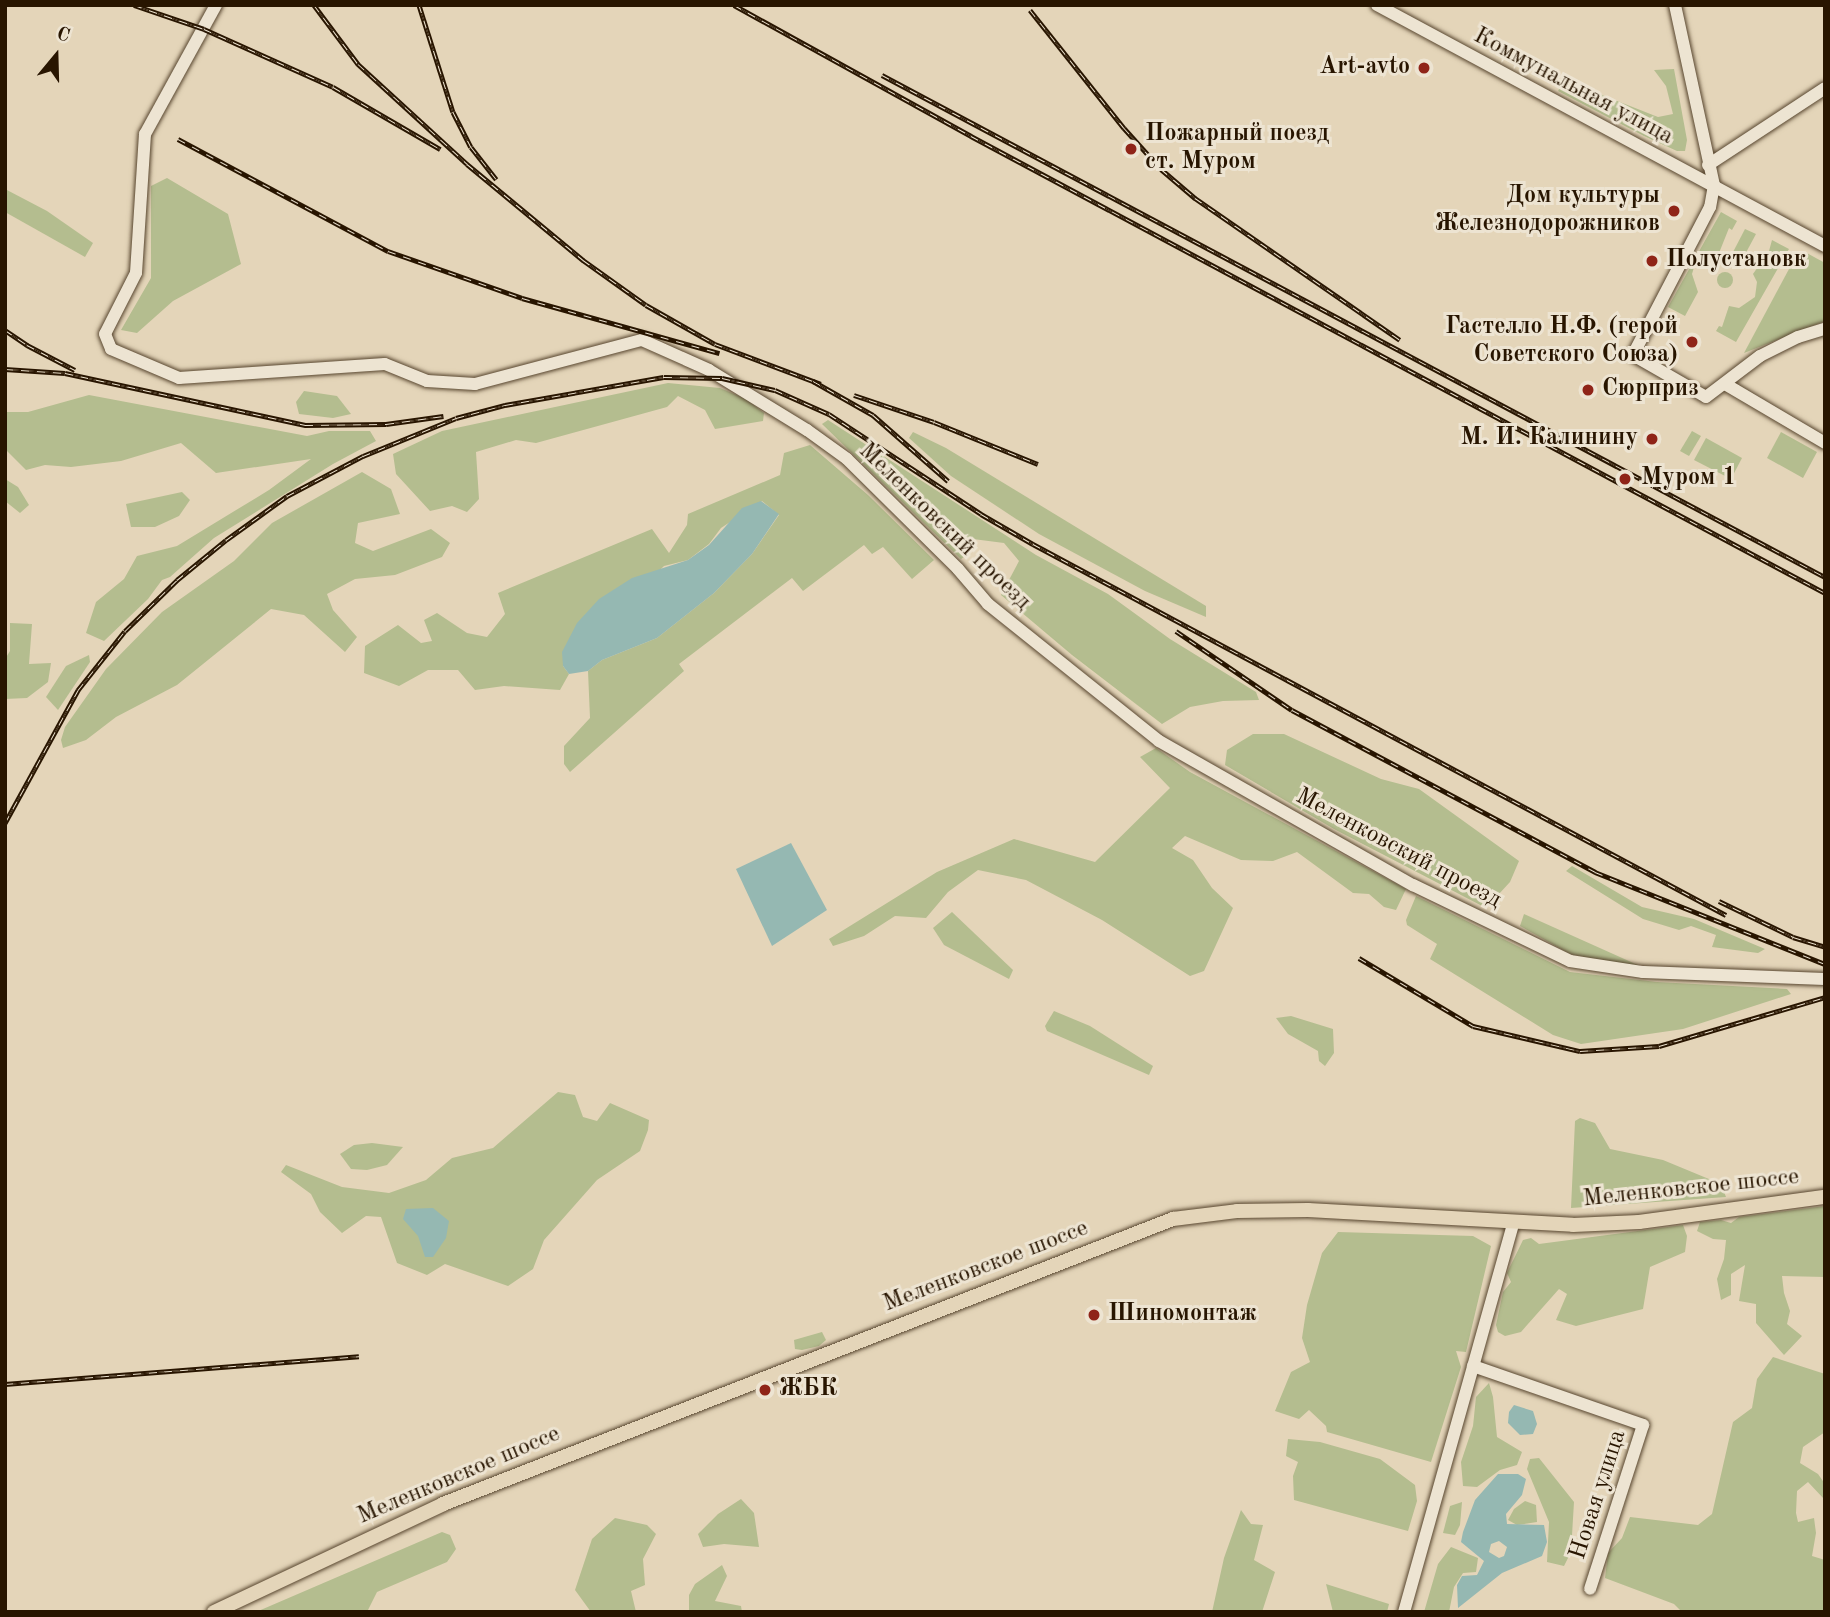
<!DOCTYPE html>
<html>
<head>
<meta charset="utf-8">
<style>
	body { margin:0 }
	#map { position:relative; width:1830px; height:1617px; overflow:hidden; background:#e4d5b9; font-family:"Old Standard TT",serif }
	div>[style] { position:absolute }
	[style*='--x'] { left:calc(var(--x)*1px); top:calc(var(--y)*1px); width:calc(var(--w)*1px); rotate:calc(var(--a)*1deg) }
	.green>* { inset:0; background:#b4bd8f }
	.round { border-radius:50% }
	.water>* { inset:0; background:#95b8b2 }
	.roads { filter:drop-shadow(0 0 2px #57452e) drop-shadow(0 0 2px #57452e) }
	.minor>* { height:12px; margin:-6px; padding:0 6px; transform-origin:6px; border-radius:6px; background:#ede4d2 }
	.major>* { height:14px; margin:-7px; padding:0 7px; transform-origin:7px; border-radius:7px; background:#e4d5b9 }
	.rail>* { height:5px; margin-top:-2.5px; transform-origin:0; background:repeating-linear-gradient(90deg,#ede4d2 0 8px,#281500 0 16px); box-sizing:border-box; border-block:2px solid #281500 }
	.dots>* { width:19px; height:19px; translate:-50% -50%; box-sizing:border-box; border:4px solid #ede4d2; border-radius:50% }
	span { translate:-50% -50%; white-space:nowrap; text-align:center; line-height:1.15; -webkit-text-stroke:6px #ede4d2; paint-order:stroke }
	.poi-label { font-size:24px; color:#281500; font-weight:700 }
	.right { translate:-100% -50%; text-align:right }
	.left { translate:0 -50%; text-align:left }
	.street-label { font-size:24px; color:#281500 }
	.frame { position:absolute; inset:0; border:7px solid #281500; pointer-events:none }
	.north { position:absolute; left:21px; top:21px; width:70px; height:70px; -webkit-text-stroke:5px #ede4d2; paint-order:stroke; rotate:19deg; font-size:19px; font-weight:700; line-height:28px; text-align:center; color:#281500 }
	.north::after { content:''; display:block; margin:auto; width:24px; height:32px; background:#281500; clip-path:polygon(50% 0,100% 100%,50% 72%,0 100%) }
</style>
</head>
<body>
<div id="map">
	<div class="green">
		<div style="clip-path:polygon(1674px 69px,1687px 140px,1685px 151px,1677px 151px,1644px 136px,1558px 91px,1564px 80px,1658px 117px,1673px 114px,1666px 86px,1654px 70px)"></div>
		<div style="clip-path:polygon(167px 178px,228px 214px,241px 264px,173px 301px,137px 333px,121px 330px,151px 278px,151px 186px)"></div>
		<div style="clip-path:polygon(5px 189px,47px 211px,93px 243px,85px 257px,5px 212px)"></div>
		<div style="clip-path:polygon(1721px 212px,1737px 221px,1732px 230px,1729px 228px,1719px 253px,1701px 256px,1695px 264px,1692px 274px,1698px 292px,1685px 316px,1668px 307px)"></div>
		<div style="clip-path:polygon(1745px 229px,1756px 234px,1742px 260px,1732px 254px)"></div>
		<div style="clip-path:polygon(1772px 240px,1789px 249px,1736px 342px,1716px 331px,1719px 326px,1722px 327px,1729px 306px,1739px 308px,1755px 297px,1757px 282px,1753px 274px,1769px 251px)"></div>
		<div style="clip-path:polygon(1805px 252px,1825px 263px,1825px 321px,1744px 353px,1796px 256px)"></div>
		<div class="round" style="left:1717px;top:272px;width:16px;height:16px"></div>
		<div style="clip-path:polygon(668px 383px,720px 388px,746px 399px,764px 413px,763px 421px,715px 429px,705px 410px,678px 396px,667px 407px,536px 443px,516px 440px,476px 452px,479px 499px,467px 512px,452px 506px,430px 511px,396px 474px,393px 454px,442px 431px)"></div>
		<div style="clip-path:polygon(304px 391px,337px 396px,351px 414px,333px 418px,299px 414px,296px 402px)"></div>
		<div style="clip-path:polygon(89px 395px,307px 436px,329px 431px,370px 431px,376px 441px,333px 464px,214px 538px,170px 577px,162px 580px,148px 599px,104px 641px,86px 633px,96px 602px,124px 579px,137px 556px,177px 546px,269px 490px,311px 459px,216px 473px,181px 443px,121px 461px,71px 467px,45px 465px,26px 470px,5px 449px,5px 412px,28px 412px)"></div>
		<div style="clip-path:polygon(828px 420px,1036px 555px,1108px 594px,1170px 639px,1256px 692px,1259px 700px,1223px 701px,1190px 707px,1162px 724px,1072px 655px,1001px 595px,1019px 561px,1004px 543px,973px 539px,970px 553px,961px 559px,822px 424px)"></div>
		<div style="clip-path:polygon(1692px 431px,1701px 436px,1689px 456px,1680px 451px)"></div>
		<div style="clip-path:polygon(913px 432px,946px 448px,1206px 606px,1206px 617px,1145px 591px,1039px 534px,951px 476px,909px 438px)"></div>
		<div style="clip-path:polygon(1781px 432px,1817px 452px,1803px 478px,1767px 458px)"></div>
		<div style="clip-path:polygon(1706px 438px,1742px 458px,1731px 479px,1694px 460px)"></div>
		<div style="clip-path:polygon(810px 445px,868px 495px,934px 560px,912px 579px,883px 547px,872px 554px,864px 545px,803px 591px,792px 578px,679px 664px,684px 671px,570px 772px,564px 764px,564px 746px,590px 718px,588px 671px,602px 660px,657px 638px,714px 593px,752px 554px,779px 515px,762px 501px,721px 528px,709px 544px,688px 560px,664px 566px,563px 666px,569px 674px,560px 690px,504px 686px,475px 690px,458px 670px,428px 670px,399px 686px,364px 673px,365px 646px,398px 625px,421px 643px,432px 641px,424px 620px,437px 613px,467px 633px,487px 637px,505px 614px,498px 593px,652px 529px,669px 553px,687px 525px,688px 514px,780px 475px,784px 453px)"></div>
		<div style="clip-path:polygon(362px 472px,391px 489px,400px 514px,358px 523px,355px 543px,373px 551px,431px 529px,450px 543px,442px 557px,395px 575px,355px 579px,327px 594px,333px 610px,357px 637px,345px 652px,304px 615px,271px 609px,177px 685px,116px 717px,86px 740px,63px 748px,61px 740px,65px 727px,106px 669px,162px 612px,234px 561px,272px 523px)"></div>
		<div style="clip-path:polygon(5px 479px,18px 487px,29px 505px,20px 513px,5px 501px)"></div>
		<div style="clip-path:polygon(182px 492px,190px 500px,179px 516px,155px 527px,131px 527px,126px 504px)"></div>
		<div style="clip-path:polygon(10px 623px,32px 624px,29px 664px,51px 663px,48px 682px,27px 698px,5px 699px,5px 659px,10px 651px)"></div>
		<div style="clip-path:polygon(89px 655px,90px 662px,58px 710px,46px 697px,66px 666px)"></div>
		<div style="clip-path:polygon(1253px 734px,1284px 734px,1381px 779px,1419px 789px,1519px 861px,1510px 882px,1486px 908px,1334px 829px,1225px 765px,1227px 750px)"></div>
		<div style="clip-path:polygon(1156px 748px,1190px 772px,1406px 889px,1396px 910px,1384px 907px,1369px 894px,1353px 893px,1297px 852px,1273px 861px,1241px 860px,1185px 836px,1172px 848px,1193px 860px,1212px 888px,1233px 908px,1204px 971px,1190px 976px,1102px 920px,1026px 880px,978px 870px,948px 892px,926px 918px,895px 916px,864px 936px,833px 946px,829px 939px,937px 872px,1014px 839px,1095px 862px,1170px 788px,1140px 757px)"></div>
		<div style="clip-path:polygon(1572px 866px,1642px 907px,1694px 919px,1765px 949px,1758px 953px,1712px 947px,1716px 935px,1691px 926px,1679px 930px,1643px 919px,1566px 871px)"></div>
		<div style="clip-path:polygon(1416px 896px,1570px 972px,1657px 982px,1787px 989px,1791px 994px,1683px 1029px,1581px 1044px,1553px 1035px,1430px 959px,1437px 944px,1407px 925px,1406px 920px)"></div>
		<div style="clip-path:polygon(952px 912px,1013px 970px,1009px 979px,944px 945px,933px 928px)"></div>
		<div style="clip-path:polygon(1524px 914px,1640px 966px,1628px 967px,1570px 954px,1520px 926px)"></div>
		<div style="clip-path:polygon(1054px 1011px,1090px 1026px,1153px 1066px,1149px 1075px,1047px 1031px,1045px 1026px)"></div>
		<div style="clip-path:polygon(1291px 1016px,1333px 1029px,1334px 1053px,1325px 1066px,1319px 1061px,1318px 1051px,1288px 1034px,1276px 1018px)"></div>
		<div style="clip-path:polygon(558px 1092px,575px 1095px,583px 1117px,597px 1121px,610px 1103px,649px 1120px,648px 1130px,640px 1151px,597px 1180px,544px 1240px,533px 1269px,508px 1286px,445px 1264px,427px 1275px,397px 1263px,381px 1217px,366px 1216px,342px 1233px,320px 1212px,311px 1194px,281px 1172px,286px 1165px,342px 1187px,389px 1193px,426px 1180px,452px 1158px,493px 1148px)"></div>
		<div style="clip-path:polygon(1580px 1118px,1595px 1123px,1610px 1149px,1663px 1160px,1721px 1184px,1726px 1197px,1571px 1208px,1575px 1121px)"></div>
		<div style="clip-path:polygon(372px 1143px,403px 1147px,387px 1165px,367px 1170px,351px 1169px,340px 1154px,354px 1145px)"></div>
		<div style="clip-path:polygon(1825px 1206px,1825px 1277px,1782px 1276px,1784px 1293px,1790px 1311px,1787px 1324px,1802px 1336px,1784px 1355px,1756px 1323px,1756px 1304px,1739px 1301px,1745px 1265px,1731px 1274px,1731px 1295px,1721px 1300px,1717px 1279px,1724px 1259px,1726px 1240px,1713px 1239px,1697px 1231px,1700px 1222px,1721px 1220px,1731px 1223px,1739px 1217px)"></div>
		<div style="clip-path:polygon(1683px 1225px,1687px 1236px,1685px 1252px,1650px 1267px,1643px 1309px,1576px 1326px,1556px 1320px,1567px 1294px,1559px 1289px,1521px 1332px,1505px 1336px,1498px 1332px,1496px 1325px,1503px 1292px,1511px 1282px,1507px 1273px,1523px 1240px,1531px 1238px,1539px 1244px)"></div>
		<div style="clip-path:polygon(1338px 1232px,1473px 1236px,1491px 1246px,1466px 1352px,1456px 1351px,1461px 1367px,1431px 1462px,1327px 1432px,1326px 1426px,1309px 1410px,1299px 1419px,1275px 1411px,1291px 1372px,1310px 1362px,1302px 1338px,1307px 1305px,1322px 1253px)"></div>
		<div style="clip-path:polygon(822px 1332px,826px 1340px,819px 1346px,802px 1350px,795px 1349px,794px 1340px)"></div>
		<div style="clip-path:polygon(1773px 1357px,1825px 1374px,1825px 1432px,1803px 1447px,1800px 1463px,1818px 1474px,1825px 1484px,1825px 1497px,1824px 1499px,1808px 1482px,1797px 1491px,1796px 1513px,1798px 1522px,1814px 1518px,1816px 1533px,1812px 1556px,1825px 1560px,1825px 1612px,1682px 1612px,1674px 1604px,1605px 1578px,1608px 1553px,1622px 1538px,1630px 1517px,1698px 1525px,1712px 1514px,1733px 1422px,1752px 1408px,1757px 1379px)"></div>
		<div style="clip-path:polygon(1489px 1383px,1493px 1397px,1497px 1437px,1522px 1452px,1517px 1465px,1500px 1470px,1477px 1487px,1463px 1486px,1461px 1462px,1473px 1426px,1476px 1397px)"></div>
		<div style="clip-path:polygon(1288px 1439px,1320px 1442px,1380px 1459px,1415px 1485px,1417px 1501px,1408px 1531px,1294px 1500px,1293px 1476px,1298px 1462px,1286px 1456px)"></div>
		<div style="clip-path:polygon(1539px 1458px,1574px 1502px,1571px 1552px,1564px 1566px,1547px 1562px,1549px 1522px,1527px 1469px,1530px 1459px)"></div>
		<div style="clip-path:polygon(741px 1499px,754px 1513px,759px 1547px,724px 1544px,703px 1547px,698px 1534px,718px 1514px)"></div>
		<div style="clip-path:polygon(1525px 1501px,1536px 1505px,1537px 1522px,1517px 1525px,1508px 1520px,1514px 1509px)"></div>
		<div style="clip-path:polygon(1462px 1502px,1460px 1525px,1455px 1535px,1443px 1533px,1450px 1506px)"></div>
		<div style="clip-path:polygon(1241px 1510px,1251px 1524px,1263px 1525px,1254px 1560px,1275px 1572px,1262px 1612px,1212px 1612px,1224px 1558px)"></div>
		<div style="clip-path:polygon(615px 1518px,647px 1525px,656px 1534px,643px 1559px,645px 1585px,631px 1591px,636px 1612px,591px 1612px,575px 1590px,592px 1539px)"></div>
		<div style="clip-path:polygon(442px 1532px,450px 1535px,456px 1549px,447px 1562px,377px 1592px,367px 1612px,256px 1612px)"></div>
		<div style="clip-path:polygon(1451px 1547px,1478px 1558px,1476px 1572px,1463px 1573px,1454px 1587px,1449px 1612px,1424px 1612px,1438px 1564px)"></div>
		<div style="clip-path:polygon(722px 1565px,727px 1576px,715px 1601px,741px 1606px,742px 1612px,689px 1612px,689px 1595px,695px 1584px)"></div>
		<div style="clip-path:polygon(1326px 1584px,1389px 1604px,1387px 1612px,1333px 1612px)"></div>
	</div>
	<div class="water">
		<div style="clip-path:polygon(761px 501px,779px 514px,752px 554px,714px 593px,657px 638px,602px 660px,588px 671px,569px 674px,563px 666px,562px 652px,577px 623px,599px 599px,632px 578px,688px 560px,709px 545px,742px 508px)"></div>
		<div style="clip-path:polygon(791px 843px,827px 910px,772px 946px,736px 869px)"></div>
		<div style="clip-path:polygon(433px 1208px,449px 1221px,446px 1238px,433px 1257px,425px 1257px,418px 1236px,403px 1219px,406px 1209px)"></div>
		<div style="clip-path:polygon(1514px 1405px,1533px 1411px,1537px 1424px,1533px 1434px,1520px 1435px,1508px 1423px,1509px 1412px)"></div>
		<div style="clip-path:polygon(evenodd,1498px 1474px,1518px 1474px,1526px 1479px,1522px 1495px,1506px 1514px,1507px 1524px,1544px 1525px,1547px 1542px,1542px 1556px,1502px 1573px,1458px 1608px,1457px 1585px,1462px 1576px,1477px 1575px,1484px 1561px,1461px 1542px,1463px 1532px,1475px 1500px,1498px 1474px,1499px 1541px,1507px 1547px,1504px 1556px,1499px 1558px,1489px 1552px,1491px 1544px,1499px 1541px)"></div>
	</div>
	<div class="roads">
		<div class="minor">
			<div style="--x:216;--y:5;--w:147;--a:118.8"></div>
			<div style="--x:145;--y:134;--w:139;--a:93.7"></div>
			<div style="--x:136;--y:273;--w:68;--a:116.9"></div>
			<div style="--x:105;--y:334;--w:16;--a:68"></div>
			<div style="--x:111;--y:349;--w:74;--a:23.1"></div>
			<div style="--x:179;--y:378;--w:206;--a:-3.9"></div>
			<div style="--x:385;--y:364;--w:45;--a:22"></div>
			<div style="--x:427;--y:381;--w:48;--a:3.6"></div>
			<div style="--x:475;--y:384;--w:173;--a:-14.8"></div>
			<div style="--x:642;--y:340;--w:73;--a:24.1"></div>
			<div style="--x:709;--y:370;--w:115;--a:31.5"></div>
			<div style="--x:807;--y:430;--w:49;--a:35.9"></div>
			<div style="--x:847;--y:459;--w:156;--a:44.7"></div>
			<div style="--x:958;--y:569;--w:46;--a:49.4"></div>
			<div style="--x:988;--y:604;--w:219;--a:38.7"></div>
			<div style="--x:1159;--y:741;--w:292;--a:29.6"></div>
			<div style="--x:1413;--y:885;--w:174;--a:25.8"></div>
			<div style="--x:1570;--y:961;--w:74;--a:8.6"></div>
			<div style="--x:1643;--y:972;--w:182;--a:2.2"></div>
			<div style="--x:1377;--y:5;--w:509;--a:28.28"></div>
			<div style="--x:1675;--y:5;--w:184;--a:77.8"></div>
			<div style="--x:1714;--y:185;--w:22;--a:100"></div>
			<div style="--x:1710;--y:207;--w:167;--a:117.5"></div>
			<div style="--x:1633;--y:355;--w:84;--a:29.9"></div>
			<div style="--x:1706;--y:397;--w:68;--a:-37.2"></div>
			<div style="--x:1760;--y:356;--w:42;--a:-26.6"></div>
			<div style="--x:1798;--y:337;--w:28;--a:-17"></div>
			<div style="--x:1708;--y:165;--w:140;--a:-33.3"></div>
			<div style="--x:1725;--y:384;--w:116;--a:30.5"></div>
			<div style="--x:1473;--y:1366;--w:180;--a:19.1"></div>
			<div style="--x:1643;--y:1425;--w:172;--a:107.9"></div>
			<div style="--x:1404;--y:1612;--w:403;--a:-74.3"></div>
		</div>
		<div class="major">
			<div style="--x:214;--y:1612;--w:253;--a:-25.2"></div>
			<div style="--x:443;--y:1504;--w:784;--a:-21.33"></div>
			<div style="--x:1173;--y:1219;--w:64;--a:-7.1"></div>
			<div style="--x:1237;--y:1211;--w:71;--a:-0.8"></div>
			<div style="--x:1308;--y:1210;--w:265;--a:3.2"></div>
			<div style="--x:1573;--y:1225;--w:66;--a:-2.6"></div>
			<div style="--x:1639;--y:1222;--w:188;--a:-7.7"></div>
		</div>
	</div>
	<div class="rail">
		<div style="--x:134;--y:5;--w:74;--a:18.9"></div>
		<div style="--x:204;--y:29;--w:141;--a:24.2"></div>
		<div style="--x:333;--y:87;--w:124;--a:30.1"></div>
		<div style="--x:314;--y:5;--w:74;--a:53.3"></div>
		<div style="--x:358;--y:64;--w:148;--a:42.5"></div>
		<div style="--x:467;--y:164;--w:151;--a:39.6"></div>
		<div style="--x:583;--y:260;--w:77;--a:35.5"></div>
		<div style="--x:646;--y:305;--w:79;--a:29.5"></div>
		<div style="--x:715;--y:344;--w:113;--a:20.7"></div>
		<div style="--x:419;--y:5;--w:112;--a:72.4"></div>
		<div style="--x:453;--y:112;--w:39;--a:63"></div>
		<div style="--x:471;--y:147;--w:41;--a:52"></div>
		<div style="--x:734;--y:5;--w:271;--a:28.9"></div>
		<div style="--x:971;--y:136;--w:969;--a:28.15"></div>
		<div style="--x:1030;--y:10;--w:151;--a:51.5"></div>
		<div style="--x:1124;--y:128;--w:55;--a:47.9"></div>
		<div style="--x:1161;--y:169;--w:45;--a:40.5"></div>
		<div style="--x:1195;--y:198;--w:249;--a:34.7"></div>
		<div style="--x:882;--y:75;--w:1068;--a:28.03"></div>
		<div style="--x:178;--y:139;--w:238;--a:28.1"></div>
		<div style="--x:388;--y:251;--w:142;--a:19.3"></div>
		<div style="--x:522;--y:298;--w:205;--a:15.6"></div>
		<div style="--x:5;--y:330;--w:27;--a:34"></div>
		<div style="--x:27;--y:345;--w:54;--a:27.5"></div>
		<div style="--x:5;--y:369;--w:60;--a:3.8"></div>
		<div style="--x:65;--y:373;--w:246;--a:12.2"></div>
		<div style="--x:305;--y:425;--w:81;--a:-0.7"></div>
		<div style="--x:386;--y:424;--w:58;--a:-8"></div>
		<div style="--x:813;--y:381;--w:69;--a:29.5"></div>
		<div style="--x:873;--y:415;--w:100;--a:41.3"></div>
		<div style="--x:854;--y:395;--w:84;--a:18.6"></div>
		<div style="--x:934;--y:422;--w:112;--a:22"></div>
		<div style="--x:1176;--y:631;--w:140;--a:34.3"></div>
		<div style="--x:1292;--y:710;--w:344;--a:28.1"></div>
		<div style="--x:1595;--y:872;--w:248;--a:21.8"></div>
		<div style="--x:5;--y:823;--w:152;--a:-61.2"></div>
		<div style="--x:78;--y:690;--w:75;--a:-51.5"></div>
		<div style="--x:125;--y:631;--w:73;--a:-44.4"></div>
		<div style="--x:177;--y:580;--w:63;--a:-39.2"></div>
		<div style="--x:226;--y:540;--w:75;--a:-35.8"></div>
		<div style="--x:287;--y:496;--w:86;--a:-27.8"></div>
		<div style="--x:363;--y:456;--w:100;--a:-22.2"></div>
		<div style="--x:456;--y:418;--w:51;--a:-14.9"></div>
		<div style="--x:505;--y:405;--w:161;--a:-10"></div>
		<div style="--x:664;--y:377;--w:58;--a:1"></div>
		<div style="--x:722;--y:378;--w:54;--a:12.8"></div>
		<div style="--x:775;--y:390;--w:59;--a:24"></div>
		<div style="--x:829;--y:414;--w:182;--a:33.3"></div>
		<div style="--x:981;--y:514;--w:60;--a:30"></div>
		<div style="--x:1033;--y:544;--w:786;--a:28.16"></div>
		<div style="--x:1719;--y:901;--w:82;--a:25.9"></div>
		<div style="--x:1793;--y:937;--w:34;--a:17"></div>
		<div style="--x:1359;--y:958;--w:133;--a:30.8"></div>
		<div style="--x:1473;--y:1026;--w:110;--a:13.2"></div>
		<div style="--x:1580;--y:1051;--w:79;--a:-3.6"></div>
		<div style="--x:1659;--y:1046;--w:173;--a:-16.4"></div>
		<div style="--x:5;--y:1384;--w:355;--a:-4.5"></div>
	</div>
	<div class="dots">
		<div style="left:1424px;top:68px;background:#8f2418"></div>
		<div style="left:1131px;top:149px;background:#8f2418"></div>
		<div style="left:1674px;top:211px;background:#8f2418"></div>
		<div style="left:1652px;top:261px;background:#8f2418"></div>
		<div style="left:1692px;top:342px;background:#8f2418"></div>
		<div style="left:1588px;top:390px;background:#8f2418"></div>
		<div style="left:1652px;top:439px;background:#8f2418"></div>
		<div style="left:1625px;top:479px;background:#8f2418"></div>
		<div style="left:1094px;top:1315px;background:#8f2418"></div>
		<div style="left:765px;top:1390px;background:#8f2418"></div>
	</div>
	<div class="poi-label">
		<span class="right" style="left:1410px;top:68px">Art-avto</span>
		<span class="left" style="left:1145px;top:149px">Пожарный поезд<br>ст. Муром</span>
		<span class="right" style="left:1660px;top:211px">Дом культуры<br>Железнодорожников</span>
		<span class="left" style="left:1666px;top:261px">Полустановк</span>
		<span class="right" style="left:1678px;top:342px">Гастелло Н.Ф. (герой<br>Советского Союза)</span>
		<span class="left" style="left:1602px;top:390px">Сюрприз</span>
		<span class="right" style="left:1638px;top:439px">М. И. Калинину</span>
		<span class="left" style="left:1641px;top:479px">Муром 1</span>
		<span class="left" style="left:1108px;top:1315px">Шиномонтаж</span>
		<span class="left" style="left:779px;top:1390px">ЖБК</span>
	</div>
	<div class="street-label">
		<span style="left:1573px;top:87px;rotate:28deg">Коммунальная улица</span>
		<span style="left:944px;top:527px;rotate:44deg">Меленковский проезд</span>
		<span style="left:1398px;top:849px;rotate:28deg">Меленковский проезд</span>
		<span style="left:1691px;top:1189px;rotate:-6deg">Меленковское шоссе</span>
		<span style="left:986px;top:1267px;rotate:-21deg">Меленковское шоссе</span>
		<span style="left:459px;top:1476px;rotate:-23deg">Меленковское шоссе</span>
		<span style="left:1599px;top:1495px;rotate:-72deg">Новая улица</span>
	</div>
	<div class="frame"></div>
	<div class="north">С</div>
</div>
</body>
</html>
